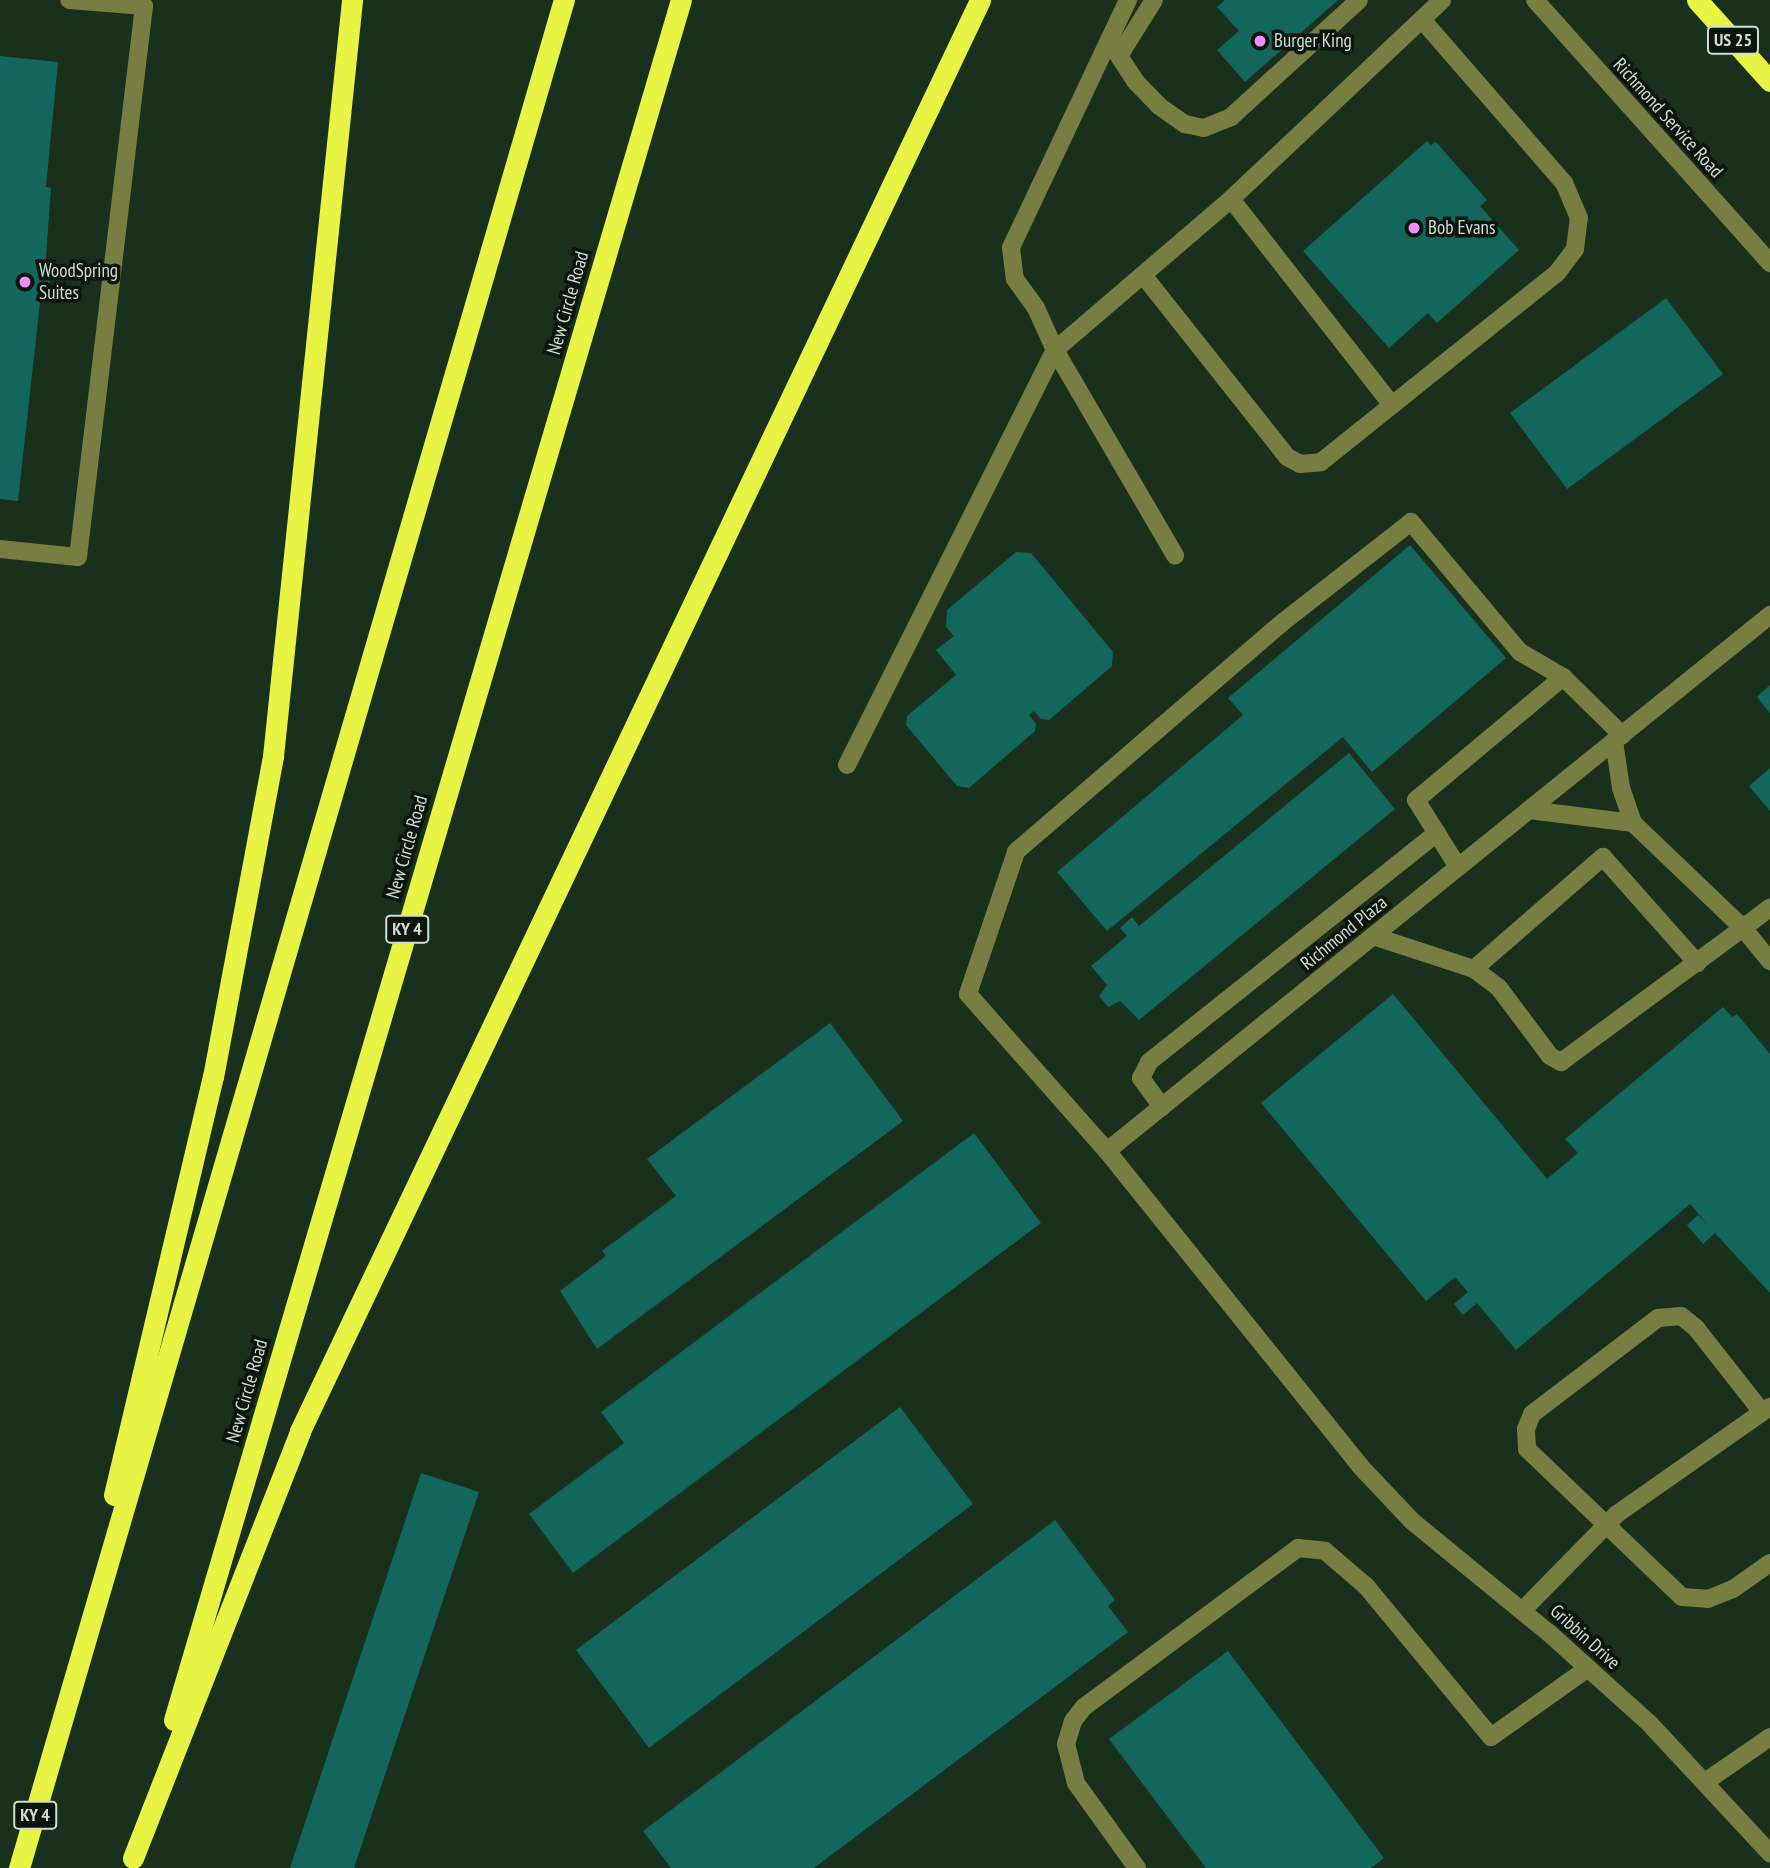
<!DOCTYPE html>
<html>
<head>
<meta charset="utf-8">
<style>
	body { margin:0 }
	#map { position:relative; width:1770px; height:1868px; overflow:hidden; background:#19301c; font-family:"PT Sans Narrow",sans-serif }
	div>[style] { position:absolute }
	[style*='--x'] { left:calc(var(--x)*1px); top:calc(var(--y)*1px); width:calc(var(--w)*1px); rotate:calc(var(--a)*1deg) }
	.building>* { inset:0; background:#12665c }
	.minor>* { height:18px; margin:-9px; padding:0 9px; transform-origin:9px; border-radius:9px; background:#787e41 }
	.highway>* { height:21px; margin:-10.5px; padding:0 10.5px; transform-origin:10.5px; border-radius:10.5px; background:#e7f443 }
	.dots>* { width:19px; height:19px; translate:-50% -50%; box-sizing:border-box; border:4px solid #0b150d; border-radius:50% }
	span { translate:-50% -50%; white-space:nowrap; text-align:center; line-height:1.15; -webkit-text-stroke:7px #0b150d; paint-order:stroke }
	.shield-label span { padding:2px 5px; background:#0b150d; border:2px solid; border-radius:5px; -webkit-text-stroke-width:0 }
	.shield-label { font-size:18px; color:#d0dfd1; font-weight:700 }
	.poi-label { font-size:19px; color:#d0dfd1 }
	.left { translate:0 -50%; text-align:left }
	.street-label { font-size:19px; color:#d0dfd1 }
</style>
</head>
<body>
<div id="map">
	<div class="building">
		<div style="clip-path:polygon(1225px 0,1338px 0,1245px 82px,1217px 50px,1239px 31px,1217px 7px)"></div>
		<div style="clip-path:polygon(0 56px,58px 62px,46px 187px,51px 188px,45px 270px,52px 270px,47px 297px,41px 293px,18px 501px,0 499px)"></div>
		<div style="clip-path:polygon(1427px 141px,1431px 145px,1436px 142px,1487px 200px,1480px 206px,1519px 250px,1437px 323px,1428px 313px,1389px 348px,1303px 251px)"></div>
		<div style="clip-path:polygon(1666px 298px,1723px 374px,1567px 489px,1510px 413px)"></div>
		<div style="clip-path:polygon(1410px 545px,1506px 658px,1372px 772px,1343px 737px,1107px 931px,1057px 872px,1243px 715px,1228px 698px)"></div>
		<div style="clip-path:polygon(1016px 552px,1031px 553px,1113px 652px,1112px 666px,1049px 720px,1041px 719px,1034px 711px,1029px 715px,1036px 724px,1035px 731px,969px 788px,957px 786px,906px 725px,907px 716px,956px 675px,936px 650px,954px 636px,946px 627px,947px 610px)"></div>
		<div style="clip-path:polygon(1770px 685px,1770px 713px,1757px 697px)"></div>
		<div style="clip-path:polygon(1349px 753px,1395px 809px,1139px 1020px,1120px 1001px,1108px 1007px,1099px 996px,1107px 985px,1091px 966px,1127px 936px,1120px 928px,1132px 917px,1139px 926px)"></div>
		<div style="clip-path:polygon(1770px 768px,1770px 811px,1749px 786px)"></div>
		<div style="clip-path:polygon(1393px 994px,1547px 1179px,1578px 1153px,1565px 1139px,1723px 1007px,1732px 1017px,1737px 1014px,1770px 1054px,1770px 1293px,1715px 1233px,1703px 1244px,1687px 1225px,1698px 1215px,1708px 1225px,1690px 1204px,1516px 1350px,1477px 1303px,1463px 1315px,1454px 1304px,1468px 1292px,1455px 1277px,1426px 1301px,1261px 1103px)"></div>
		<div style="clip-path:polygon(830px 1023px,903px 1121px,597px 1349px,560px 1291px,606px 1256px,602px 1251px,676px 1196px,647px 1159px)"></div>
		<div style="clip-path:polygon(974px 1133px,1041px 1223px,573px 1573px,529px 1514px,624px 1443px,601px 1412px)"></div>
		<div style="clip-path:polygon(900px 1407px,973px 1504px,649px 1748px,576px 1650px)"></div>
		<div style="clip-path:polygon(421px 1473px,479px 1492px,354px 1868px,290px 1868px)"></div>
		<div style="clip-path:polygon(1055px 1520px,1115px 1600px,1108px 1606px,1128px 1632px,814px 1868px,671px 1868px,643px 1831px)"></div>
		<div style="clip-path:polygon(1228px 1651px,1384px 1858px,1371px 1868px,1206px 1868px,1109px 1739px)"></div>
	</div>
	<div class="minor">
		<div style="--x:1128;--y:0;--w:274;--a:115.3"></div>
		<div style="--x:1011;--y:248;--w:31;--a:83"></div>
		<div style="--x:1015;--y:279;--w:36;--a:54"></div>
		<div style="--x:1036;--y:308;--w:46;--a:65.7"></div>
		<div style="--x:1055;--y:350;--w:238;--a:59.7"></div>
		<div style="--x:1154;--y:0;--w:66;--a:122"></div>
		<div style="--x:1119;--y:56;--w:31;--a:57"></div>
		<div style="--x:1136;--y:82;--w:33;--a:46"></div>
		<div style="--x:1159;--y:106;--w:32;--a:35"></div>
		<div style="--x:1185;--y:124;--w:19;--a:12"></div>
		<div style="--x:1204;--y:128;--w:29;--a:-22"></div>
		<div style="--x:1231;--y:117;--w:173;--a:-42.4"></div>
		<div style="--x:1535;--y:0;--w:353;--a:48.2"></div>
		<div style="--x:1231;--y:199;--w:261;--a:52"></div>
		<div style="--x:1143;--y:275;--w:232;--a:51.6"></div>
		<div style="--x:1287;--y:457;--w:15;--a:28"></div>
		<div style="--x:1300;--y:464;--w:21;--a:-5"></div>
		<div style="--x:1321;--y:462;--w:302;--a:-38.7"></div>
		<div style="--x:1557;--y:273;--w:30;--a:-53"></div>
		<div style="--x:1575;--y:249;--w:31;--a:-83"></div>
		<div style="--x:1579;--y:218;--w:38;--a:-113"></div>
		<div style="--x:1564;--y:183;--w:215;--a:-131"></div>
		<div style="--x:0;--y:549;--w:78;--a:5.9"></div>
		<div style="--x:78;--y:557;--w:555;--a:-83.17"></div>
		<div style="--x:144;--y:6;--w:75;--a:-175.4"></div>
		<div style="--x:1563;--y:677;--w:50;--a:-149.8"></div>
		<div style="--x:1520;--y:652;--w:170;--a:-130"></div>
		<div style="--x:1411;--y:522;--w:162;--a:142"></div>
		<div style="--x:1283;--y:622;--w:352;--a:139.3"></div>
		<div style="--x:1016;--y:852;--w:150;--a:108.7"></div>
		<div style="--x:968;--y:994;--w:210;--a:48.5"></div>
		<div style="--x:1107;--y:1151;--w:853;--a:-38.95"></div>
		<div style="--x:1614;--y:741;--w:48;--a:81.5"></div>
		<div style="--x:1621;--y:788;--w:37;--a:71"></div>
		<div style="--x:1633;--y:823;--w:152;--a:43.7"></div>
		<div style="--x:1743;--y:928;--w:34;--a:-37"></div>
		<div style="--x:847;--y:765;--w:464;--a:-63.4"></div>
		<div style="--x:1055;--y:350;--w:232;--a:-40.6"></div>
		<div style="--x:1231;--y:199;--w:290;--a:-43.3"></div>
		<div style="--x:1529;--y:810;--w:105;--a:7.1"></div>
		<div style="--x:1458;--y:867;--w:79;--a:-122.1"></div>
		<div style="--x:1416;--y:800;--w:192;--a:-39.9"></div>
		<div style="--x:1563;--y:677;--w:83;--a:44.5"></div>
		<div style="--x:1373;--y:936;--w:106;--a:18.1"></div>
		<div style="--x:1474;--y:969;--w:31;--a:37"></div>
		<div style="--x:1499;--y:988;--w:85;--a:53.1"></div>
		<div style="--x:1550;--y:1056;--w:13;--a:29"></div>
		<div style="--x:1561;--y:1062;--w:226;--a:-36.4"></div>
		<div style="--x:1743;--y:928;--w:43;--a:50.7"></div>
		<div style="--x:1474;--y:969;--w:171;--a:-41"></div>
		<div style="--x:1603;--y:857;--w:142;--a:48.4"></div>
		<div style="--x:1162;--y:1107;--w:36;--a:-126"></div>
		<div style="--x:1141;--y:1078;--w:18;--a:-63"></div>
		<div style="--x:1149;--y:1062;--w:368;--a:-38.5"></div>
		<div style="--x:1107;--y:1151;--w:404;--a:51.2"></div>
		<div style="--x:1360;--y:1466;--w:76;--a:46.6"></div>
		<div style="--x:1412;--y:1521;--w:177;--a:39.3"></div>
		<div style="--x:1549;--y:1633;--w:135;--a:42"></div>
		<div style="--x:1649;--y:1723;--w:178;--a:47.1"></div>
		<div style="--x:1762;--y:1412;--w:107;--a:-128.2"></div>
		<div style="--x:1696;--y:1328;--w:19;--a:-141"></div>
		<div style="--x:1681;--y:1316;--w:23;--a:175"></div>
		<div style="--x:1658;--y:1318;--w:158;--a:142.7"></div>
		<div style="--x:1532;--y:1414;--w:16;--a:112"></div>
		<div style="--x:1526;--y:1429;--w:20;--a:87"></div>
		<div style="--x:1527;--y:1449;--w:214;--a:43.7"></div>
		<div style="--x:1682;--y:1597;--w:26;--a:4"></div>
		<div style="--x:1708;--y:1599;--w:27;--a:-22"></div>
		<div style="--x:1733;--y:1589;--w:45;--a:-35.1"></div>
		<div style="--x:1522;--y:1611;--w:136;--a:-45.6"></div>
		<div style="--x:1617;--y:1514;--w:187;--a:-35"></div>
		<div style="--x:1705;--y:1782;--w:79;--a:-34.7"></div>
		<div style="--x:1137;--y:1868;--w:105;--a:-125.7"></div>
		<div style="--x:1076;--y:1783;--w:40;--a:-104.4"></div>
		<div style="--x:1066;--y:1744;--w:24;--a:-73"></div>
		<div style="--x:1073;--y:1721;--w:18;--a:-52"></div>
		<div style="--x:1084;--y:1707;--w:267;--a:-36.6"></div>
		<div style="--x:1298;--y:1548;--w:27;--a:6"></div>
		<div style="--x:1325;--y:1551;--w:54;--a:40.5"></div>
		<div style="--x:1366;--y:1586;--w:196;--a:50.4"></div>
		<div style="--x:1491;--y:1737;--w:119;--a:-35.4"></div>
	</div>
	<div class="highway">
		<div style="--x:1697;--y:0;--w:109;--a:48"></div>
		<div style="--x:114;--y:1495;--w:430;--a:-76.7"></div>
		<div style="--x:213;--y:1077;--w:327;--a:-79.4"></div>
		<div style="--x:273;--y:756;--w:760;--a:-84.03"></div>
		<div style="--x:174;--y:1720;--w:1793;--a:-73.58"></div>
		<div style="--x:133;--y:1858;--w:458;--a:-68.6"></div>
		<div style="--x:300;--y:1431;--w:1584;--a:-64.58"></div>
		<div style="--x:19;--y:1868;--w:1946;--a:-73.74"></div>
	</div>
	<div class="dots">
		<div style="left:1260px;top:41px;background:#eb8dfc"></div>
		<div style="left:1414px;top:228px;background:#eb8dfc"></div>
		<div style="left:25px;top:282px;background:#eb8dfc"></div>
	</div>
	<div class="shield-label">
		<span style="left:1733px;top:40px">US 25</span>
		<span style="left:407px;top:929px">KY 4</span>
		<span style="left:35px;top:1815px">KY 4</span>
	</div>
	<div class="poi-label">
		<span class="left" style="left:1274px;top:41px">Burger King</span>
		<span class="left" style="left:1428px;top:228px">Bob Evans</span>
		<span class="left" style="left:39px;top:282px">WoodSpring<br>Suites</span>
	</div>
	<div class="street-label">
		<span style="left:1668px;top:118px;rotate:48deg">Richmond Service Road</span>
		<span style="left:568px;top:303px;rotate:-74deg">New Circle Road</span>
		<span style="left:407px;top:847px;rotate:-74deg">New Circle Road</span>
		<span style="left:1344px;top:933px;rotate:-39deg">Richmond Plaza</span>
		<span style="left:247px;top:1391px;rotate:-74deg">New Circle Road</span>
		<span style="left:1585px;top:1637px;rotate:42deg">Gribbin Drive</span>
	</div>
</div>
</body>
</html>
